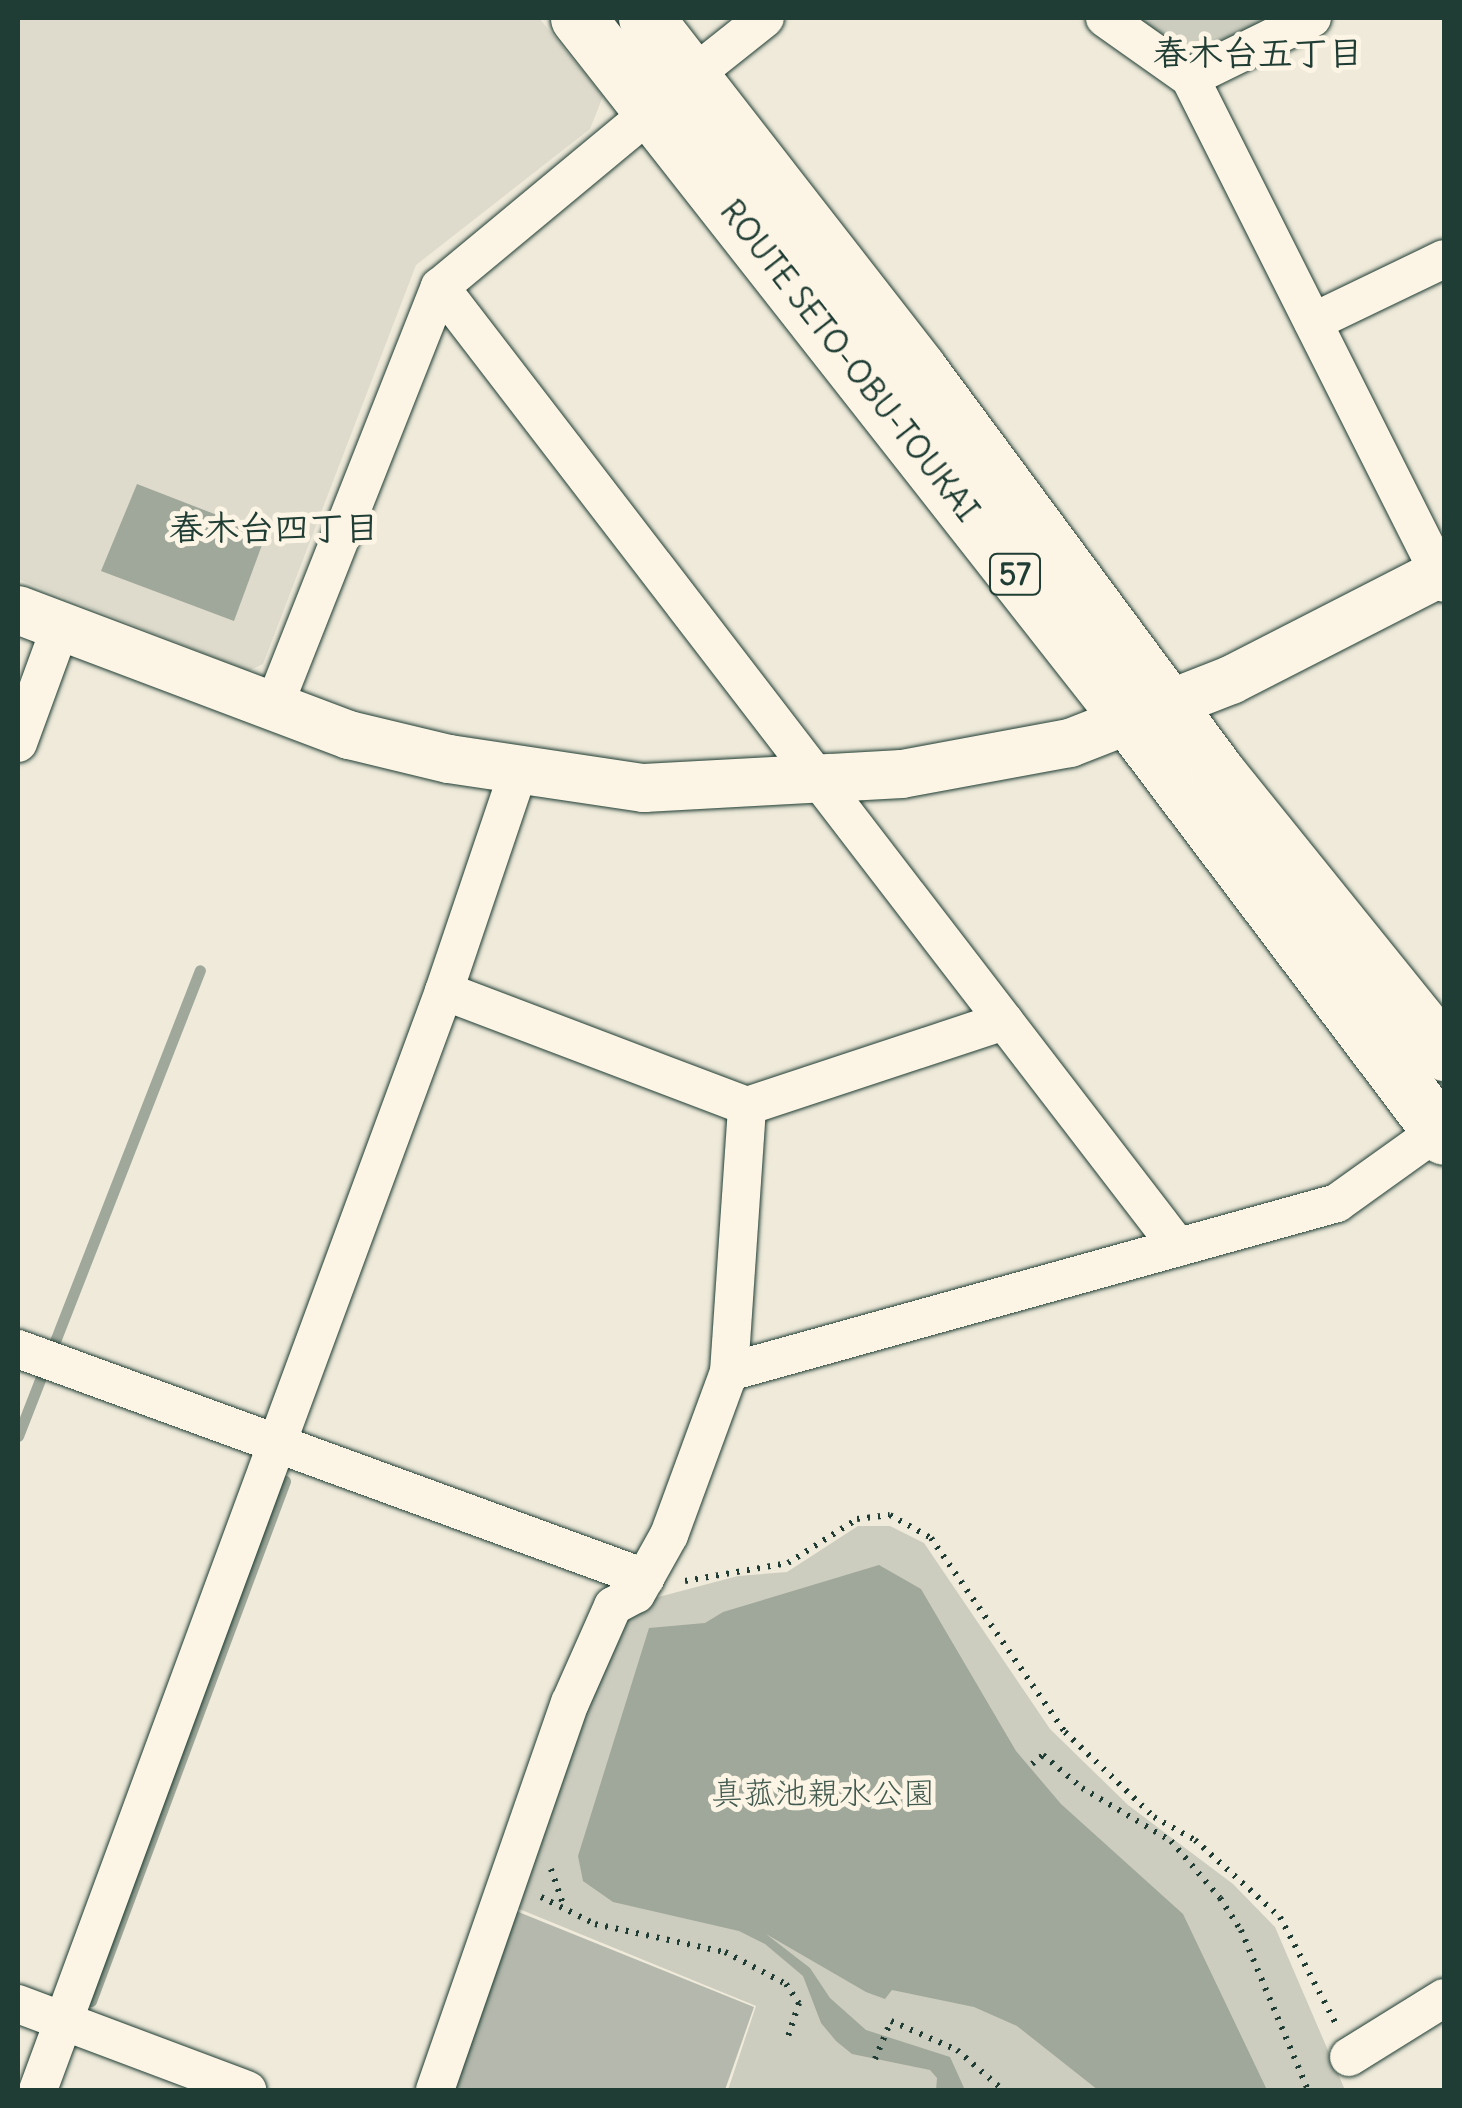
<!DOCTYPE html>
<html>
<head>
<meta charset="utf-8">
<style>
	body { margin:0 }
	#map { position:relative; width:1462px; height:2108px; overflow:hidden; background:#efeada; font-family:Delius,"Klee One",sans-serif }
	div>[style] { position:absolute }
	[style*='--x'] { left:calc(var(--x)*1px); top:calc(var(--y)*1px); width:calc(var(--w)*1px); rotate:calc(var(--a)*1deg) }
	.built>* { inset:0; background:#dedbcc }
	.green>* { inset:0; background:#cccdbf }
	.water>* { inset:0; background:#9fa89a }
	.stream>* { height:11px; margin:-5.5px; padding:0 5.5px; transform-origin:5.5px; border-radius:5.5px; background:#9fa89a }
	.building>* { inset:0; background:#b5b9ad }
	.path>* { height:6px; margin-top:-3px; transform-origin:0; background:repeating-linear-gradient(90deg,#1f3d34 0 2.5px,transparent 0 10.5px) }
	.roads { filter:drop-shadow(0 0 2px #1f3d34) drop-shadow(0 0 2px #1f3d34) }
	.minor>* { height:38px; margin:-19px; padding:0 19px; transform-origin:19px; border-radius:19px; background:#fcf5e5 }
	.tertiary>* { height:48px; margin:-24px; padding:0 24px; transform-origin:24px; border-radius:24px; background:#fcf5e5 }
	.primary>* { height:55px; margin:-27.5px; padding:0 27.5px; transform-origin:27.5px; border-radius:27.5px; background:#fcf5e5 }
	span { translate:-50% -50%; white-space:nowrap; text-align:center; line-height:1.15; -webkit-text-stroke:10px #fcf5e5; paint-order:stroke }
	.shield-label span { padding:2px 8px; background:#fcf5e5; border:2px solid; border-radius:8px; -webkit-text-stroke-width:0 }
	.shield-label { font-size:30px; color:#1f3d34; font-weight:700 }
	.street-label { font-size:32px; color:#1f3d34 }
	.park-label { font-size:32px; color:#425a50 }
	.neighbourhood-label { font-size:35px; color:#1f3d34; font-weight:700 }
	.frame { position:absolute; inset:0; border:20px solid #1f3d34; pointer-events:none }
</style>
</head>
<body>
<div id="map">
	<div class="built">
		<div style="clip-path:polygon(18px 18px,539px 18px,603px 96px,590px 129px,416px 265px,263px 664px,248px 671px,18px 579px)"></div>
	</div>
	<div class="green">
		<div style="clip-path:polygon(1137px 18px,1271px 18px,1202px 50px,1182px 48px)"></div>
		<div style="clip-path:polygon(858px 1526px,890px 1526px,924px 1543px,1050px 1729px,1128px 1805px,1233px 1884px,1275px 1927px,1345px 2090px,728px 2090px,756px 2006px,512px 1906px,575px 1729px,632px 1604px,738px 1576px,787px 1572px)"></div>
	</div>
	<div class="water">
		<div style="clip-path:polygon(137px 484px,266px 534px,234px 621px,101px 571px)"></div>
		<div style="clip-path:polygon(879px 1565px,921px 1589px,1016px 1751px,1061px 1804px,1183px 1914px,1267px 2090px,1098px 2090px,1017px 2026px,974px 2007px,892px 1990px,885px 1999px,866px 1992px,766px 1934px,810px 1968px,830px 1998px,866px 2030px,950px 2057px,965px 2090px,936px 2090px,937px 2078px,930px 2070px,852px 2054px,836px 2041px,821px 2023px,803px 1976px,765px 1944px,739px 1931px,613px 1902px,583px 1881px,578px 1856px,649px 1628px,705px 1623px,723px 1612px)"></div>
	</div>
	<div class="stream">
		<div style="--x:18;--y:1436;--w:500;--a:-68.67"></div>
		<div style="--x:91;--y:2001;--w:555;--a:-69.54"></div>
	</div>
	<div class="building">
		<div style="clip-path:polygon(511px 1909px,754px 2007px,725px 2090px,447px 2090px)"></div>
	</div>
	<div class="path">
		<div style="--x:685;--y:1581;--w:105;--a:-9.9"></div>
		<div style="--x:788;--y:1563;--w:82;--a:-32.5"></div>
		<div style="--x:857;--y:1519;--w:33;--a:-7"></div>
		<div style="--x:890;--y:1515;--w:47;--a:29.3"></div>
		<div style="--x:931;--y:1538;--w:236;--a:55.4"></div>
		<div style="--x:1065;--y:1732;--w:123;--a:43.7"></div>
		<div style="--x:1154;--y:1817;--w:47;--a:29.3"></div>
		<div style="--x:1195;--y:1840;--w:115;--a:42.2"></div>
		<div style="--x:1280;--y:1917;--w:119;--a:62.4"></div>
		<div style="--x:1032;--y:1764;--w:14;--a:-39"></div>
		<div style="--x:1043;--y:1755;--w:51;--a:40.2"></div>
		<div style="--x:1082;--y:1788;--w:104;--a:30.8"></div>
		<div style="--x:1171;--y:1841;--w:75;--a:49.3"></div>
		<div style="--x:1220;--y:1898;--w:38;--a:57"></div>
		<div style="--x:1241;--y:1930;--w:173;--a:67.3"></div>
		<div style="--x:551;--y:1869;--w:37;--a:71"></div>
		<div style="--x:541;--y:1897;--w:60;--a:26.6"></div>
		<div style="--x:595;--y:1924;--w:133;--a:12.2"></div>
		<div style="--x:725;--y:1952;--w:69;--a:27.7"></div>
		<div style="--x:786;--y:1984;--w:23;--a:56"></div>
		<div style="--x:799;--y:2003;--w:35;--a:108"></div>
		<div style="--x:875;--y:2059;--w:41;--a:-67.2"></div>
		<div style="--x:891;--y:2021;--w:72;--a:23.7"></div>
		<div style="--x:957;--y:2050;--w:61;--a:41"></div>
	</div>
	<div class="roads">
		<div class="minor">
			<div style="--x:1105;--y:18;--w:104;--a:35.2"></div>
			<div style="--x:1190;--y:78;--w:565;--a:63.3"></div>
			<div style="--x:692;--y:76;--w:93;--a:-38.5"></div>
			<div style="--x:1190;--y:78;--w:136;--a:-26.2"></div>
			<div style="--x:440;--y:287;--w:1211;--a:52.45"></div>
			<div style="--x:1313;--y:322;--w:145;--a:-25.7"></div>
			<div style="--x:273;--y:708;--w:453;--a:-68.4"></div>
			<div style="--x:440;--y:287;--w:277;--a:-39.7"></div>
			<div style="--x:18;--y:743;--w:122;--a:-69.9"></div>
			<div style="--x:444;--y:991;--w:324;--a:20.8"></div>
			<div style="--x:747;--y:1106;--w:271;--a:-18.3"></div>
			<div style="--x:18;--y:1349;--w:668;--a:20.06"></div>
			<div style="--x:729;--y:1372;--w:631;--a:-15.53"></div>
			<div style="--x:1337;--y:1203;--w:125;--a:-35.6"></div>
			<div style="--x:18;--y:2004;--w:245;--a:20.6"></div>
			<div style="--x:1349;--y:2057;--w:112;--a:-31.8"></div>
			<div style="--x:38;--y:2090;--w:1172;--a:-69.72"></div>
			<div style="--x:444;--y:991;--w:237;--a:-71.3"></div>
			<div style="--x:435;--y:2090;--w:410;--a:-70.8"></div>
			<div style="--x:570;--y:1703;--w:106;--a:-66.1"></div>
			<div style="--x:613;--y:1606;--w:26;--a:-28"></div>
			<div style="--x:636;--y:1594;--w:68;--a:-60.8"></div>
			<div style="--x:669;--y:1535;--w:174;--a:-69.8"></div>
			<div style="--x:729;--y:1372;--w:267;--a:-86.1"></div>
		</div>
		<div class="tertiary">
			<div style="--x:18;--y:610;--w:354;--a:20.7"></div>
			<div style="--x:349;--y:735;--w:103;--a:13.5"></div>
			<div style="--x:449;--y:759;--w:197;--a:8.5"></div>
			<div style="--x:644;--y:788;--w:258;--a:-3.1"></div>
			<div style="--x:902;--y:774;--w:171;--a:-10.5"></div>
			<div style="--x:1070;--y:743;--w:173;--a:-21.4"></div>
			<div style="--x:1231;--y:680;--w:239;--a:-27.1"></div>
		</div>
		<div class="primary">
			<div style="--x:578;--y:18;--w:894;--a:51.86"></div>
			<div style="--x:1130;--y:721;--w:521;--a:52.95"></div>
			<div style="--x:646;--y:18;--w:445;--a:52.1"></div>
			<div style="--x:919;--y:369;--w:503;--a:53.49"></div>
			<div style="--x:1218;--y:773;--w:360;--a:51.1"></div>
		</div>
	</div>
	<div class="shield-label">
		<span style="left:1015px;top:574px">57</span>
	</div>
	<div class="street-label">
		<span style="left:849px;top:361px;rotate:52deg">ROUTE SETO-OBU-TOUKAI</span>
	</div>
	<div class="park-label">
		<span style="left:823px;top:1793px">真菰池親水公園</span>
	</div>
	<div class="neighbourhood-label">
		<span style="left:1258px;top:52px">春木台五丁目</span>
		<span style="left:274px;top:527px">春木台四丁目</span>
	</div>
	<div class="frame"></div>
</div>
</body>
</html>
